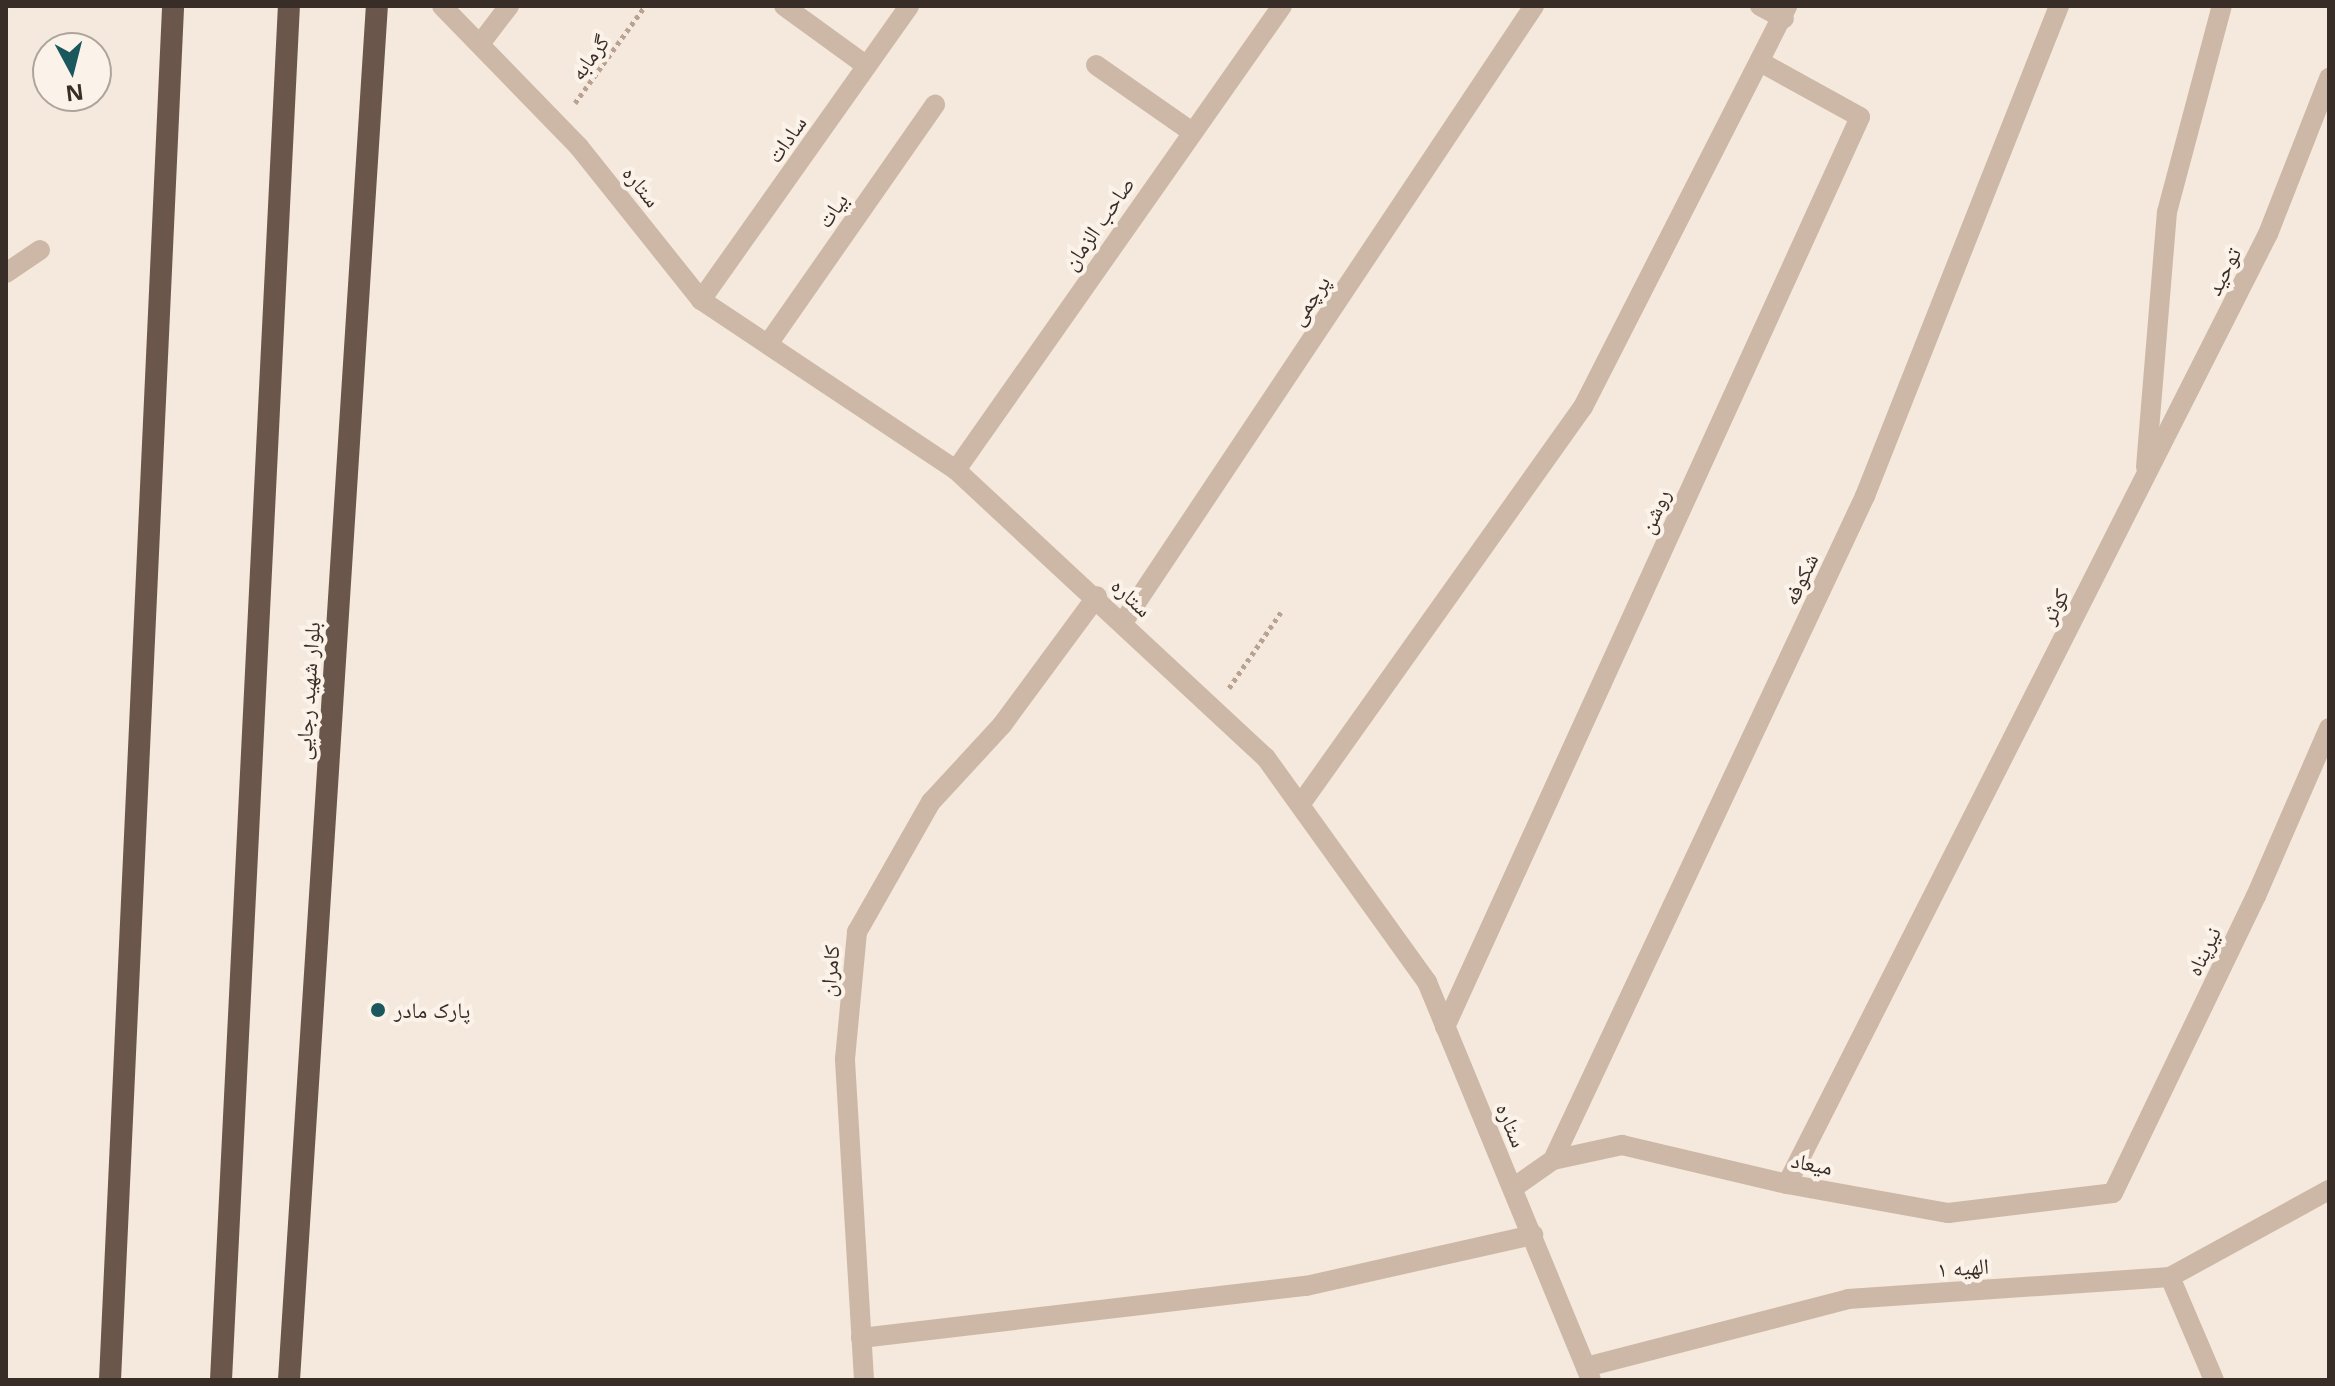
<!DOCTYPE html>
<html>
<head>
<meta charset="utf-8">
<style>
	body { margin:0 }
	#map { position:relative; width:2335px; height:1386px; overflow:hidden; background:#f4e9dc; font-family:"Open Sans","Noto Naskh Arabic",sans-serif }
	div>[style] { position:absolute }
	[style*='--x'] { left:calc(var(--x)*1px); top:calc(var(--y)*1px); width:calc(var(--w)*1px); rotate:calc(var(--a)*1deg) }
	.path>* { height:5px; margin-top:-2.5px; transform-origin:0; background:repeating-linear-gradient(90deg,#b9a291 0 4px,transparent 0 8px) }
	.minor>* { height:20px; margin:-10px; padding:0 10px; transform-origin:10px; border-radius:10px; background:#cdb8a7 }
	.tertiary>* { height:20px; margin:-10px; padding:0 10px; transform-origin:10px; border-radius:10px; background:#cdb8a7 }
	.trunk>* { height:22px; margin:-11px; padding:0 11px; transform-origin:11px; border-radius:11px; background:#6a564b }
	.dots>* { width:22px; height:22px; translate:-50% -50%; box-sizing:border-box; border:4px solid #fbf3e9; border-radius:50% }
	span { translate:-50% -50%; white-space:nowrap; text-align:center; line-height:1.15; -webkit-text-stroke:8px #fbf3e9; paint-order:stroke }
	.street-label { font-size:22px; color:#392d28 }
	.poi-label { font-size:22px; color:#392d28 }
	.left { translate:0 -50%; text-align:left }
	.frame { position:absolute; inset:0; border:8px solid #392d28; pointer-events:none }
	.north { position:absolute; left:32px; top:32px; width:80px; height:80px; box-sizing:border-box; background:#fbf3e9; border:2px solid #ada49c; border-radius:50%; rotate:173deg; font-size:22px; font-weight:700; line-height:32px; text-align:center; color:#392d28 }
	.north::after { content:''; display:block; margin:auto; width:28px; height:36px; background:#1b585d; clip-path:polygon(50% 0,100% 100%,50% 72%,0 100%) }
</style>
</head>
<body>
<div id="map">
	<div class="path">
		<div style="--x:575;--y:103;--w:120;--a:-54.2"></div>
		<div style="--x:1229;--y:688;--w:92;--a:-55.6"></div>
	</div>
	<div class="minor">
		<div style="--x:784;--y:6;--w:102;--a:35.9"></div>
		<div style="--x:1760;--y:6;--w:27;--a:28"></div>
		<div style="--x:480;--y:44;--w:48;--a:-52.7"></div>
		<div style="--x:1096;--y:65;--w:117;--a:34.9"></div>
		<div style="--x:6;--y:273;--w:41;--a:-34.1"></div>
		<div style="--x:701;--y:300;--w:360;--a:-54.7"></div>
		<div style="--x:768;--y:344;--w:292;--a:-55.1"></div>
		<div style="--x:2146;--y:467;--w:256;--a:-85.3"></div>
		<div style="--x:2167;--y:212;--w:213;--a:-75.1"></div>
		<div style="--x:956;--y:470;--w:567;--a:-54.91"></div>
		<div style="--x:1124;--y:621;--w:739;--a:-56.31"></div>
		<div style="--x:1300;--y:805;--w:488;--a:-54.6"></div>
		<div style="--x:1583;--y:407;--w:450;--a:-63"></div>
		<div style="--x:1445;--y:1027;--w:1000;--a:-65.48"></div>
		<div style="--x:1860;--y:117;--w:112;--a:-151.1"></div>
		<div style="--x:1553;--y:1160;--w:734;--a:-64.83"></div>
		<div style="--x:1865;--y:496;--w:527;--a:-68.4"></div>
		<div style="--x:1787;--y:1184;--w:1065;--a:-63.15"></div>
		<div style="--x:2268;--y:234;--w:168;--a:-68.6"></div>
		<div style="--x:1513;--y:1188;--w:49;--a:-35"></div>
		<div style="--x:1553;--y:1160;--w:71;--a:-12.3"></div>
		<div style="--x:1622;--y:1145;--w:170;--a:13.3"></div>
		<div style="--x:1787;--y:1184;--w:164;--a:10.2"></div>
		<div style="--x:1948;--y:1213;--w:166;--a:-6.9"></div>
		<div style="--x:2113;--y:1193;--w:330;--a:-64.3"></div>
		<div style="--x:2256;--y:896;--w:183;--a:-66.5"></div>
		<div style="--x:2170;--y:1277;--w:112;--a:66.9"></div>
		<div style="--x:861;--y:1338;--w:448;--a:-6.7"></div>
		<div style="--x:1306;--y:1286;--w:233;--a:-12.7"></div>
		<div style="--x:1586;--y:1367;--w:271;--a:-14.5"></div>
		<div style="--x:1848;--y:1299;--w:323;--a:-3.9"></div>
		<div style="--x:2170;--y:1277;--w:181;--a:-28.7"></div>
		<div style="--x:864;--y:1380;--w:322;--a:-93.4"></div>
		<div style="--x:845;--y:1059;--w:128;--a:-84.6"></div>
		<div style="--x:857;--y:932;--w:150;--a:-60.4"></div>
		<div style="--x:931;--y:802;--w:105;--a:-47.3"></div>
		<div style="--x:1002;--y:725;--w:160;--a:-53.6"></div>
	</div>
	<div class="tertiary">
		<div style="--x:442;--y:6;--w:197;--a:45.8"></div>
		<div style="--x:579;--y:147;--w:196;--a:51.4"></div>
		<div style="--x:701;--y:300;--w:306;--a:33.7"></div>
		<div style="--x:956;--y:470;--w:423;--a:42.9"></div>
		<div style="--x:1266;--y:758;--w:276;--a:54.3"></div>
		<div style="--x:1427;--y:982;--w:430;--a:67.6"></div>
	</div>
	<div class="trunk">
		<div style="--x:110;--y:1380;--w:1375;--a:-87.37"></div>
		<div style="--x:221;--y:1380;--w:1376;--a:-87.17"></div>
		<div style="--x:289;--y:1380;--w:1377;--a:-86.34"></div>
	</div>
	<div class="dots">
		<div style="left:378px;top:1010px;background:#1b585d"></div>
	</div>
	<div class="street-label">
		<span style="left:589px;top:57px;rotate:-54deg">گرمابه</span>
		<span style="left:786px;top:139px;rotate:-55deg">سادات</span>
		<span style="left:642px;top:186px;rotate:51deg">ستاره</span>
		<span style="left:832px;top:210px;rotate:-55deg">بیات</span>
		<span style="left:1098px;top:223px;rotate:-55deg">صاحب الزمان</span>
		<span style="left:2223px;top:271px;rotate:-63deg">توحید</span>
		<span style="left:1309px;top:300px;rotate:-56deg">پرچمی</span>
		<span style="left:1654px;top:511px;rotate:-66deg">روشن</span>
		<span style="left:1800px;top:579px;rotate:-65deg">شکوفه</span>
		<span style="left:1132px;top:597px;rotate:43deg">ستاره</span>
		<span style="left:2054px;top:606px;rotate:-63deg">کوثر</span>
		<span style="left:307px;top:691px;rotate:-86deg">بلوار شهید رجایی</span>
		<span style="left:2203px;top:951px;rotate:-64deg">نیرپناه</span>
		<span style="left:829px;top:971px;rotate:-85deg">کامران</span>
		<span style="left:1512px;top:1125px;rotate:67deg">ستاره</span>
		<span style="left:1812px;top:1163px;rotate:11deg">میعاد</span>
		<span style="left:1963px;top:1267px;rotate:-4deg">الهیه ۱</span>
	</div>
	<div class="poi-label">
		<span class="left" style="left:394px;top:1010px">پارک مادر</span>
	</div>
	<div class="frame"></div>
	<div class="north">N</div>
</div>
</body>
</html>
